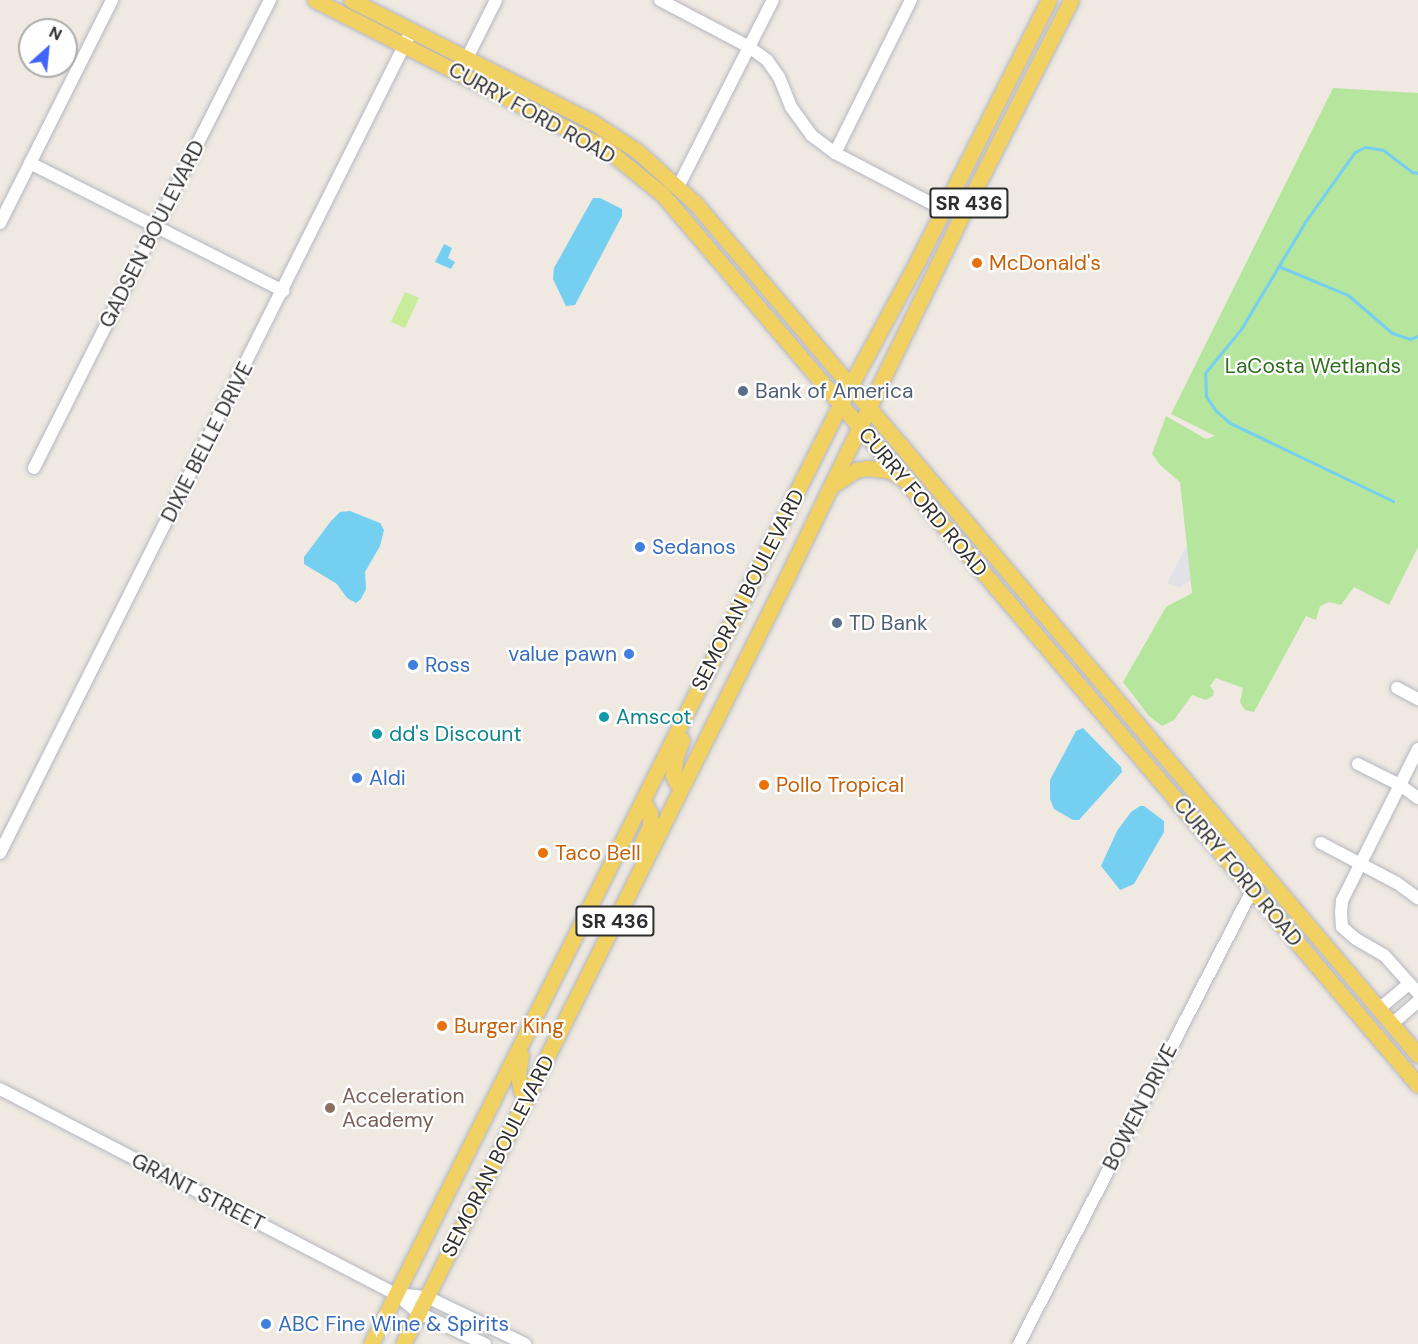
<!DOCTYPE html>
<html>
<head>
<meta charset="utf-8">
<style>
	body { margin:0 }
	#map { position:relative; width:1418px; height:1344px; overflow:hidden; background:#efe9e1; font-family:"DM Sans",sans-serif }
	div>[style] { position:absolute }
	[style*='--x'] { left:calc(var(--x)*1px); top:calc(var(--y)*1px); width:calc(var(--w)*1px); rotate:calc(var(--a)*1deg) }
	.industrial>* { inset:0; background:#e3e1e8 }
	.green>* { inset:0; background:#b6e59e }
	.pitch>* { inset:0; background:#c9ec9a }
	.water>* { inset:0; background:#75cff0 }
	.stream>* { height:3px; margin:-1.5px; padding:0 1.5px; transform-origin:1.5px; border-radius:1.5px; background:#75cff0 }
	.roads { filter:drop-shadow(0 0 2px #b4b7c1) drop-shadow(0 0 2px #b4b7c1) }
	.minor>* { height:12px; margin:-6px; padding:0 6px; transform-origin:6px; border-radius:6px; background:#fff }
	.major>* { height:15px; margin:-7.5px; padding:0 7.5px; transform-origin:7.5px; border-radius:7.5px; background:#f2d163 }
	.dots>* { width:16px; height:16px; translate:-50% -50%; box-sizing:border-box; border:3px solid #fff; border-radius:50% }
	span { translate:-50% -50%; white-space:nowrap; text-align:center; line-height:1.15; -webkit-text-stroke:4.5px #fff; paint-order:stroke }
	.shield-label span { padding:2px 4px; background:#fff; border:2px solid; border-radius:4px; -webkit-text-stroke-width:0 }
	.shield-label { font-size:20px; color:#2e2e2e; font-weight:700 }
	.street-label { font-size:21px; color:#2e2e2e }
	.food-label { font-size:21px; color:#c56008 }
	.left { translate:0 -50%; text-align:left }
	.park-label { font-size:21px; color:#2c6e1b }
	.service-label { font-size:21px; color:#4e5e75 }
	.shop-label { font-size:21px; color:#366cbe }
	.right { translate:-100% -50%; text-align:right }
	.culture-label { font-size:21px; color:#0d838f }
	.education-label { font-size:21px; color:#785e54 }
	.north { position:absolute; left:18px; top:18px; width:60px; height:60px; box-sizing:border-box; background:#fff; border:2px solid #ababab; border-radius:50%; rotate:27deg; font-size:16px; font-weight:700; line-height:24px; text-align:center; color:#2e2e2e }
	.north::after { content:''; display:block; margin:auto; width:21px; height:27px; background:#4264fb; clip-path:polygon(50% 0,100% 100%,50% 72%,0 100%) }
</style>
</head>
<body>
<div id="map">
	<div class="industrial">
		<div style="clip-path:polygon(1186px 546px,1189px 546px,1191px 579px,1180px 588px,1167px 583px)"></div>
	</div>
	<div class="green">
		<div style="clip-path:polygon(1333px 88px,1418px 93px,1418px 547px,1389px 605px,1354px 587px,1341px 605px,1329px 602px,1320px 606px,1316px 620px,1306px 616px,1254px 712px,1245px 710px,1240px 702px,1243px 688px,1216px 678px,1210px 686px,1214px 691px,1213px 696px,1206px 700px,1192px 695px,1174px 720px,1162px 726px,1149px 716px,1123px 682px,1166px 607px,1192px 593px,1180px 482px,1160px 465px,1152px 454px,1166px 416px,1206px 439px,1215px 436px,1171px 414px)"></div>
	</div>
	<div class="pitch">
		<div style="clip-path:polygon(405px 292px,419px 298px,405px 328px,391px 322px)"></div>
	</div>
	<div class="water">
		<div style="clip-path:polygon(593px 198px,600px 198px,622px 209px,622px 216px,575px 305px,566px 306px,553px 279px,554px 268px)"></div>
		<div style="clip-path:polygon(444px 244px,452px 248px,448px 258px,455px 262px,451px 269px,435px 262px)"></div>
		<div style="clip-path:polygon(350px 511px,380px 523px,384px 530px,380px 546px,365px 572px,366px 589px,361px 599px,356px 603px,347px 598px,337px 584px,304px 564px,304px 557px,331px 521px,340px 512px)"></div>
		<div style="clip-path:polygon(1083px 728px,1121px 767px,1122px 772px,1079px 820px,1073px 820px,1054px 809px,1050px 799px,1050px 780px,1076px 731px)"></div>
		<div style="clip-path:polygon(1140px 806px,1144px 806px,1164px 821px,1164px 832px,1134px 884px,1120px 890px,1101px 866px,1117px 831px,1131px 812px)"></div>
	</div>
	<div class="stream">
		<div style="--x:1278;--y:266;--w:76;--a:22.5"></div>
		<div style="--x:1348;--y:295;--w:58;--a:40.8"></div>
		<div style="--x:1392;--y:333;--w:19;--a:18"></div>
		<div style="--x:1410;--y:339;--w:9;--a:-21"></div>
		<div style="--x:1393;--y:501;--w:181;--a:-154.4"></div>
		<div style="--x:1230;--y:423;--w:18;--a:-139"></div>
		<div style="--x:1216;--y:411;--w:18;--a:-124"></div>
		<div style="--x:1206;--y:396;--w:23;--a:-92"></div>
		<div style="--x:1205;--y:373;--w:57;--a:-50.7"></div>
		<div style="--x:1241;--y:329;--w:125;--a:-59.1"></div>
		<div style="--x:1305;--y:222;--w:86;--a:-54.5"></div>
		<div style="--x:1355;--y:152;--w:11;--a:-27"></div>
		<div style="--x:1365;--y:147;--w:18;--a:9"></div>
		<div style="--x:1383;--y:150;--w:36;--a:37"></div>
		<div style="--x:1412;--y:172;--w:6;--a:9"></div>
	</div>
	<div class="roads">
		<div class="minor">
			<div style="--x:660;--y:0;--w:101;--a:27.8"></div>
			<div style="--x:749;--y:47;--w:22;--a:36"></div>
			<div style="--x:767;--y:60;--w:21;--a:55"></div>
			<div style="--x:779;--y:77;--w:32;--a:68"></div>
			<div style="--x:791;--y:107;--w:34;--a:54"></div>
			<div style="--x:811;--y:135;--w:30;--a:37"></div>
			<div style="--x:835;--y:153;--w:123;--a:27.6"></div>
			<div style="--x:463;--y:66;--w:74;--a:-63.4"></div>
			<div style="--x:835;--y:153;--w:171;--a:-63.6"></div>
			<div style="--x:30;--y:163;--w:284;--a:26.8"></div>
			<div style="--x:678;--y:187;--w:210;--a:-63.1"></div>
			<div style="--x:0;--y:223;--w:250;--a:-63.3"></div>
			<div style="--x:34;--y:468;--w:524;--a:-63.24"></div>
			<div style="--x:1397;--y:688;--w:24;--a:28"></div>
			<div style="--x:1418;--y:749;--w:170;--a:116.6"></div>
			<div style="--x:1342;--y:901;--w:11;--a:95"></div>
			<div style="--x:1341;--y:912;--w:15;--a:86"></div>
			<div style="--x:1342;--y:927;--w:18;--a:41"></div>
			<div style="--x:1356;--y:939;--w:32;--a:30"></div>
			<div style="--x:1384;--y:955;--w:51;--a:48.2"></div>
			<div style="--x:1358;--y:764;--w:47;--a:26.6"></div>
			<div style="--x:1400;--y:785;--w:22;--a:36"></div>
			<div style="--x:1321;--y:843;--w:86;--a:27.8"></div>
			<div style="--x:1397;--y:883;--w:26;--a:36"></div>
			<div style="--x:0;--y:853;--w:920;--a:-63.41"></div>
			<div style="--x:1379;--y:1009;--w:39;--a:-40"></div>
			<div style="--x:1392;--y:1024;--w:35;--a:-41"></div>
			<div style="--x:0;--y:1089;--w:446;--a:27.4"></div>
			<div style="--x:396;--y:1294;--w:30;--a:40"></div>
			<div style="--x:419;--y:1313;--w:73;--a:25.2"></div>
			<div style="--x:396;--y:1294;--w:31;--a:6"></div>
			<div style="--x:427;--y:1297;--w:109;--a:25.6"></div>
			<div style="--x:1019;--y:1344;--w:532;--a:-62.81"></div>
		</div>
		<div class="major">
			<div style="--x:315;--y:0;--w:324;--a:27"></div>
			<div style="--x:604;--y:147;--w:76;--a:39.1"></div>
			<div style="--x:663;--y:195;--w:1167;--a:49.69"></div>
			<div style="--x:351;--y:0;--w:269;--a:26.8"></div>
			<div style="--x:591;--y:121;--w:55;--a:33.1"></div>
			<div style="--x:637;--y:151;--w:79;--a:41.9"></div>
			<div style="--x:696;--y:204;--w:1116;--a:49.69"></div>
			<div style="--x:833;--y:485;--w:27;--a:-33"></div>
			<div style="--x:856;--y:470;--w:11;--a:-10"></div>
			<div style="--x:867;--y:468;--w:24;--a:7"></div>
			<div style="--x:891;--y:471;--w:12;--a:35"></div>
			<div style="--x:682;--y:740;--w:17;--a:111"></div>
			<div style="--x:676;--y:756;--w:19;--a:99"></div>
			<div style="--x:673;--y:775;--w:8;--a:67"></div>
			<div style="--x:676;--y:782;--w:7;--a:27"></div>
			<div style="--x:638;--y:851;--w:28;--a:-64"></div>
			<div style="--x:650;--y:826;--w:13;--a:-90"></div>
			<div style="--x:650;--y:813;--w:14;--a:-120"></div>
			<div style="--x:521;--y:1055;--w:18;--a:99"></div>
			<div style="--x:518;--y:1073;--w:18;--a:81"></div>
			<div style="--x:521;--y:1091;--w:9;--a:58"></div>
			<div style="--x:371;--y:1344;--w:1050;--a:-63.46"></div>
			<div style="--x:840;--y:405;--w:165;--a:-61.7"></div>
			<div style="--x:918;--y:260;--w:291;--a:-63.3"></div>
			<div style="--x:403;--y:1344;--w:856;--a:-63.4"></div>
			<div style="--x:786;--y:579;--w:402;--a:-64.2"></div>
			<div style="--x:961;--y:217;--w:243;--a:-63.1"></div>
		</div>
	</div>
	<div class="dots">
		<div style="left:977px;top:263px;background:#e8710a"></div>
		<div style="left:743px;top:391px;background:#5c6f8a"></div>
		<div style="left:640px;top:547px;background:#3f7fe0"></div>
		<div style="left:837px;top:623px;background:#5c6f8a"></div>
		<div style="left:629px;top:654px;background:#3f7fe0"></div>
		<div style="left:413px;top:665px;background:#3f7fe0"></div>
		<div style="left:604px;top:717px;background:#0f9aa8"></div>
		<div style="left:377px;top:734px;background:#0f9aa8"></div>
		<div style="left:357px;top:778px;background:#3f7fe0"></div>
		<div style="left:764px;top:785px;background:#e8710a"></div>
		<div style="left:543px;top:853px;background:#e8710a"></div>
		<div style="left:442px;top:1026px;background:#e8710a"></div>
		<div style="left:330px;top:1108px;background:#8d6e63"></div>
		<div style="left:266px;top:1324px;background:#3f7fe0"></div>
	</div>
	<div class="shield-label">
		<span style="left:969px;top:203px">SR 436</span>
		<span style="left:615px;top:921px">SR 436</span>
	</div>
	<div class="street-label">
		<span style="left:532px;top:113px;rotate:29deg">CURRY FORD ROAD</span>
		<span style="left:152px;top:234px;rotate:-63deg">GADSEN BOULEVARD</span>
		<span style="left:207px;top:442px;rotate:-63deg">DIXIE BELLE DRIVE</span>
		<span style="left:923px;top:502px;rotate:50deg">CURRY FORD ROAD</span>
		<span style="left:748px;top:590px;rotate:-63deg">SEMORAN BOULEVARD</span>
		<span style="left:1238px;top:872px;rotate:50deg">CURRY FORD ROAD</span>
		<span style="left:1140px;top:1107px;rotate:-63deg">BOWEN DRIVE</span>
		<span style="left:498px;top:1156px;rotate:-63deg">SEMORAN BOULEVARD</span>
		<span style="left:198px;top:1192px;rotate:27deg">GRANT STREET</span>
	</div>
	<div class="food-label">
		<span class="left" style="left:989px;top:263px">McDonald's</span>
		<span class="left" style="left:776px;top:785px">Pollo Tropical</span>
		<span class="left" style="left:555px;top:853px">Taco Bell</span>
		<span class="left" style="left:454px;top:1026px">Burger King</span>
	</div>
	<div class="park-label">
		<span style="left:1313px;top:366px">LaCosta Wetlands</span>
	</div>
	<div class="service-label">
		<span class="left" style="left:755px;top:391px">Bank of America</span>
		<span class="left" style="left:849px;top:623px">TD Bank</span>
	</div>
	<div class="shop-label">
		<span class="left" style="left:652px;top:547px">Sedanos</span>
		<span class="right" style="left:617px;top:654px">value pawn</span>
		<span class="left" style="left:425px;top:665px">Ross</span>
		<span class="left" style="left:369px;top:778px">Aldi</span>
		<span class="left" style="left:278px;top:1324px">ABC Fine Wine &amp; Spirits</span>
	</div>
	<div class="culture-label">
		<span class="left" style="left:616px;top:717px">Amscot</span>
		<span class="left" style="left:389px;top:734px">dd's Discount</span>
	</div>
	<div class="education-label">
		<span class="left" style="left:342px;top:1108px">Acceleration<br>Academy</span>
	</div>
	<div class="north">N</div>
</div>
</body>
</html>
